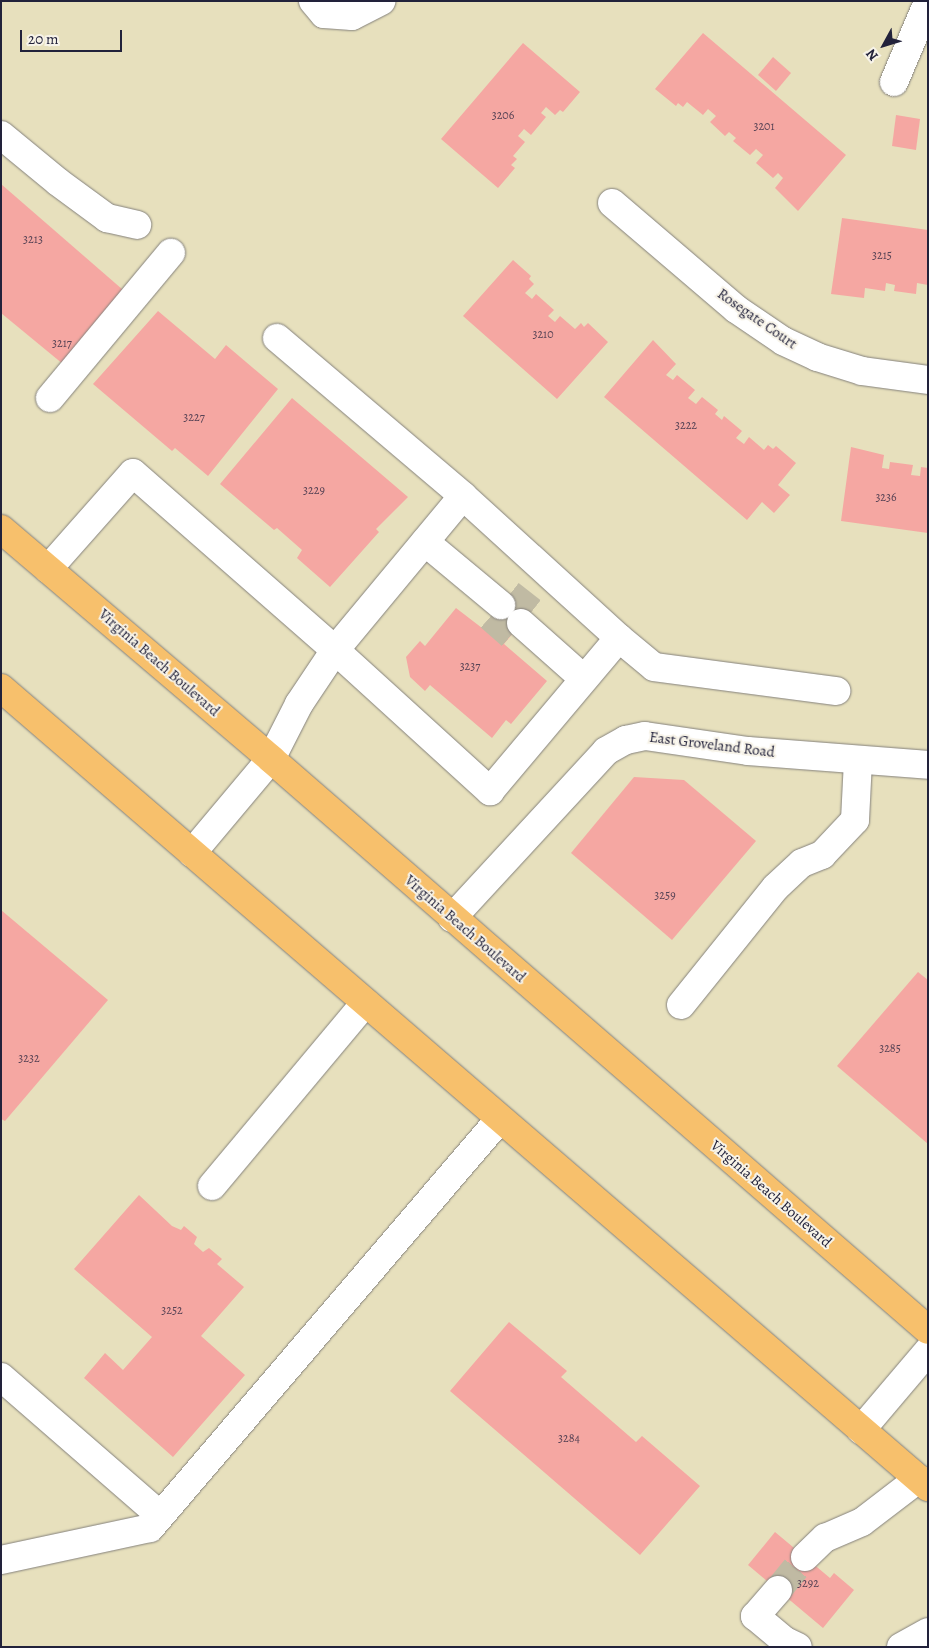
<!DOCTYPE html>
<html>
<head>
<meta charset="utf-8">
<style>
	body { margin:0 }
	#map { position:relative; width:929px; height:1648px; overflow:hidden; background:#e7e0bd; font-family:Alegreya,serif }
	div>[style] { position:absolute }
	[style*='--x'] { left:calc(var(--x)*1px); top:calc(var(--y)*1px); width:calc(var(--w)*1px); rotate:calc(var(--a)*1deg) }
	.building>* { inset:0; background:#f5a7a2 }
	.minor-tunnel>* { height:28px; margin-top:-14px; transform-origin:0; background:repeating-linear-gradient(90deg,#c0baa3 0 28px,transparent 0 42px) }
	.roads { filter:drop-shadow(0 0 1px #84817c) drop-shadow(0 0 1px #84817c) }
	.minor>* { height:28px; margin:-14px; padding:0 14px; transform-origin:14px; border-radius:14px; background:#fff }
	.major>* { height:28px; margin:-14px; padding:0 14px; transform-origin:14px; border-radius:14px; background:#f7c06c }
	span { translate:-50% -50%; white-space:nowrap; text-align:center; line-height:1.15; -webkit-text-stroke:4px #f7f3e8; paint-order:stroke }
	.number-label { font-size:12px; color:#574355 }
	.number-label span { -webkit-text-stroke-width:0 }
	.street-label { font-size:15px; color:#22223b }
	.frame { position:absolute; inset:0; border:2px solid #22223b; pointer-events:none }
	.north { position:absolute; left:859px; top:20px; width:50px; height:50px; -webkit-text-stroke:4px #f7f3e8; paint-order:stroke; rotate:231deg; font-size:14px; font-weight:700; line-height:20px; text-align:center; color:#22223b }
	.north::after { content:''; display:block; margin:auto; width:18px; height:22px; background:#22223b; clip-path:polygon(50% 0,100% 100%,50% 72%,0 100%) }
	.scale { position:absolute; left:20px; top:30px; width:102px; height:22px; box-sizing:border-box; border:2px solid #22223b; border-top:0; padding-left:6px; font-size:15px; line-height:18px; white-space:nowrap; color:#22223b; -webkit-text-stroke:4px #f7f3e8; paint-order:stroke }
</style>
</head>
<body>
<div id="map">
	<div class="building">
		<div style="clip-path:polygon(703px 33px,846px 155px,798px 211px,775px 188px,783px 178px,778px 173px,773px 178px,756px 163px,763px 155px,756px 149px,750px 155px,733px 141px,736px 138px,729px 132px,725px 136px,710px 122px,716px 116px,708px 109px,703px 115px,687px 102px,683px 107px,678px 103px,676px 106px,655px 89px)"></div>
		<div style="clip-path:polygon(523px 43px,580px 92px,563px 112px,560px 110px,555px 115px,546px 107px,541px 113px,546px 117px,531px 135px,524px 129px,518px 136px,525px 142px,513px 156px,517px 159px,511px 165px,515px 168px,498px 188px,441px 139px)"></div>
		<div style="clip-path:polygon(773px 57px,791px 73px,776px 91px,758px 75px)"></div>
		<div style="clip-path:polygon(896px 115px,920px 119px,916px 150px,892px 146px)"></div>
		<div style="clip-path:polygon(1px 184px,130px 296px,69px 369px,1px 313px)"></div>
		<div style="clip-path:polygon(842px 218px,928px 230px,928px 285px,917px 283px,916px 294px,894px 291px,895px 285px,886px 283px,885px 291px,865px 288px,864px 298px,831px 294px)"></div>
		<div style="clip-path:polygon(513px 260px,531px 276px,529px 279px,534px 284px,525px 293px,532px 299px,536px 294px,554px 310px,548px 316px,555px 322px,560px 316px,575px 329px,581px 323px,584px 327px,588px 323px,608px 342px,557px 399px,463px 316px)"></div>
		<div style="clip-path:polygon(158px 311px,215px 359px,226px 345px,278px 389px,208px 476px,175px 448px,172px 451px,93px 384px)"></div>
		<div style="clip-path:polygon(653px 340px,676px 364px,666px 375px,673px 380px,677px 375px,695px 390px,688px 398px,696px 404px,702px 397px,718px 410px,715px 414px,722px 420px,724px 416px,742px 431px,736px 438px,744px 444px,749px 437px,764px 450px,768px 445px,773px 449px,776px 446px,796px 463px,778px 485px,790px 495px,774px 513px,762px 502px,747px 520px,604px 397px)"></div>
		<div style="clip-path:polygon(292px 398px,408px 497px,376px 529px,379px 532px,330px 587px,297px 558px,302px 550px,277px 528px,274px 530px,220px 484px)"></div>
		<div style="clip-path:polygon(851px 447px,884px 455px,882px 468px,889px 469px,890px 462px,913px 465px,911px 475px,920px 476px,921px 467px,928px 468px,928px 533px,841px 521px)"></div>
		<div style="clip-path:polygon(514px 590px,534px 608px,504px 644px,547px 681px,511px 724px,506px 720px,492px 738px,430px 685px,425px 691px,410px 677px,406px 657px,420px 641px,425px 646px,456px 608px,482px 628px)"></div>
		<div style="clip-path:polygon(634px 777px,684px 780px,756px 841px,672px 940px,571px 853px)"></div>
		<div style="clip-path:polygon(1px 910px,108px 1000px,5px 1121px,1px 1119px)"></div>
		<div style="clip-path:polygon(918px 972px,928px 980px,928px 1144px,837px 1066px)"></div>
		<div style="clip-path:polygon(139px 1195px,172px 1226px,181px 1230px,184px 1226px,197px 1237px,194px 1244px,203px 1252px,209px 1248px,222px 1259px,217px 1264px,244px 1287px,201px 1336px,245px 1375px,173px 1457px,84px 1378px,105px 1353px,123px 1370px,152px 1337px,74px 1269px)"></div>
		<div style="clip-path:polygon(509px 1322px,567px 1371px,561px 1377px,636px 1442px,642px 1436px,700px 1486px,640px 1555px,450px 1391px)"></div>
		<div style="clip-path:polygon(775px 1532px,830px 1578px,834px 1573px,854px 1590px,823px 1628px,748px 1565px)"></div>
	</div>
	<div class="minor-tunnel">
		<div style="--x:510;--y:594;--w:28;--a:38"></div>
		<div style="--x:490;--y:617;--w:28;--a:41"></div>
		<div style="--x:778;--y:1590;--w:43;--a:-50.7"></div>
	</div>
	<div class="roads">
		<div class="minor">
			<div style="--x:313;--y:1;--w:17;--a:50"></div>
			<div style="--x:324;--y:14;--w:28;--a:4"></div>
			<div style="--x:352;--y:16;--w:33;--a:-27"></div>
			<div style="--x:894;--y:82;--w:87;--a:-67"></div>
			<div style="--x:1;--y:135;--w:74;--a:39.5"></div>
			<div style="--x:58;--y:182;--w:61;--a:36.3"></div>
			<div style="--x:107;--y:218;--w:31;--a:13"></div>
			<div style="--x:612;--y:203;--w:163;--a:40.5"></div>
			<div style="--x:736;--y:309;--w:57;--a:34.2"></div>
			<div style="--x:783;--y:341;--w:38;--a:25"></div>
			<div style="--x:817;--y:357;--w:47;--a:17.3"></div>
			<div style="--x:862;--y:371;--w:67;--a:7.8"></div>
			<div style="--x:277;--y:338;--w:244;--a:40.3"></div>
			<div style="--x:50;--y:398;--w:189;--a:-50.2"></div>
			<div style="--x:425;--y:542;--w:99;--a:39.7"></div>
			<div style="--x:48;--y:569;--w:128;--a:-48.5"></div>
			<div style="--x:133;--y:473;--w:269;--a:41.2"></div>
			<div style="--x:335;--y:650;--w:200;--a:-50.3"></div>
			<div style="--x:463;--y:496;--w:211;--a:42.3"></div>
			<div style="--x:619;--y:638;--w:45;--a:39.6"></div>
			<div style="--x:654;--y:667;--w:184;--a:7.5"></div>
			<div style="--x:521;--y:623;--w:84;--a:41.6"></div>
			<div style="--x:192;--y:853;--w:123;--a:-50"></div>
			<div style="--x:271;--y:759;--w:62;--a:-63"></div>
			<div style="--x:299;--y:704;--w:65;--a:-56.3"></div>
			<div style="--x:335;--y:650;--w:210;--a:42.3"></div>
			<div style="--x:490;--y:791;--w:200;--a:-49.9"></div>
			<div style="--x:452;--y:918;--w:227;--a:-47.3"></div>
			<div style="--x:606;--y:751;--w:23;--a:-29"></div>
			<div style="--x:626;--y:740;--w:19;--a:-12"></div>
			<div style="--x:645;--y:736;--w:104;--a:8.3"></div>
			<div style="--x:748;--y:751;--w:181;--a:4.4"></div>
			<div style="--x:681;--y:1005;--w:151;--a:-51.2"></div>
			<div style="--x:776;--y:887;--w:35;--a:-43"></div>
			<div style="--x:802;--y:863;--w:22;--a:-22"></div>
			<div style="--x:822;--y:855;--w:48;--a:-46.7"></div>
			<div style="--x:855;--y:820;--w:59;--a:-87.1"></div>
			<div style="--x:212;--y:1186;--w:239;--a:-50.1"></div>
			<div style="--x:1;--y:1377;--w:211;--a:41"></div>
			<div style="--x:861;--y:1430;--w:104;--a:-49.7"></div>
			<div style="--x:805;--y:1557;--w:28;--a:-44"></div>
			<div style="--x:825;--y:1538;--w:40;--a:-23.4"></div>
			<div style="--x:862;--y:1522;--w:71;--a:-37.5"></div>
			<div style="--x:1;--y:1560;--w:152;--a:-12.1"></div>
			<div style="--x:150;--y:1528;--w:537;--a:-49.46"></div>
			<div style="--x:778;--y:1590;--w:35;--a:131"></div>
			<div style="--x:755;--y:1616;--w:39;--a:40"></div>
			<div style="--x:785;--y:1641;--w:14;--a:25"></div>
			<div style="--x:901;--y:1647;--w:31;--a:-29"></div>
		</div>
		<div class="major">
			<div style="--x:1;--y:529;--w:355;--a:40.4"></div>
			<div style="--x:271;--y:759;--w:870;--a:40.99"></div>
			<div style="--x:1;--y:688;--w:1224;--a:40.76"></div>
		</div>
	</div>
	<div class="number-label">
		<span style="left:503px;top:116px">3206</span>
		<span style="left:764px;top:127px">3201</span>
		<span style="left:33px;top:240px">3213</span>
		<span style="left:882px;top:256px">3215</span>
		<span style="left:543px;top:335px">3210</span>
		<span style="left:62px;top:344px">3217</span>
		<span style="left:194px;top:418px">3227</span>
		<span style="left:686px;top:426px">3222</span>
		<span style="left:314px;top:491px">3229</span>
		<span style="left:886px;top:498px">3236</span>
		<span style="left:470px;top:667px">3237</span>
		<span style="left:665px;top:896px">3259</span>
		<span style="left:890px;top:1049px">3285</span>
		<span style="left:29px;top:1059px">3232</span>
		<span style="left:172px;top:1311px">3252</span>
		<span style="left:569px;top:1439px">3284</span>
		<span style="left:808px;top:1584px">3292</span>
	</div>
	<div class="street-label">
		<span style="left:757px;top:319px;rotate:35deg">Rosegate Court</span>
		<span style="left:159px;top:663px;rotate:41deg">Virginia Beach Boulevard</span>
		<span style="left:712px;top:745px;rotate:7deg">East Groveland Road</span>
		<span style="left:465px;top:929px;rotate:41deg">Virginia Beach Boulevard</span>
		<span style="left:771px;top:1194px;rotate:41deg">Virginia Beach Boulevard</span>
	</div>
	<div class="frame"></div>
	<div class="north">N</div>
	<div class="scale">20 m</div>
</div>
</body>
</html>
